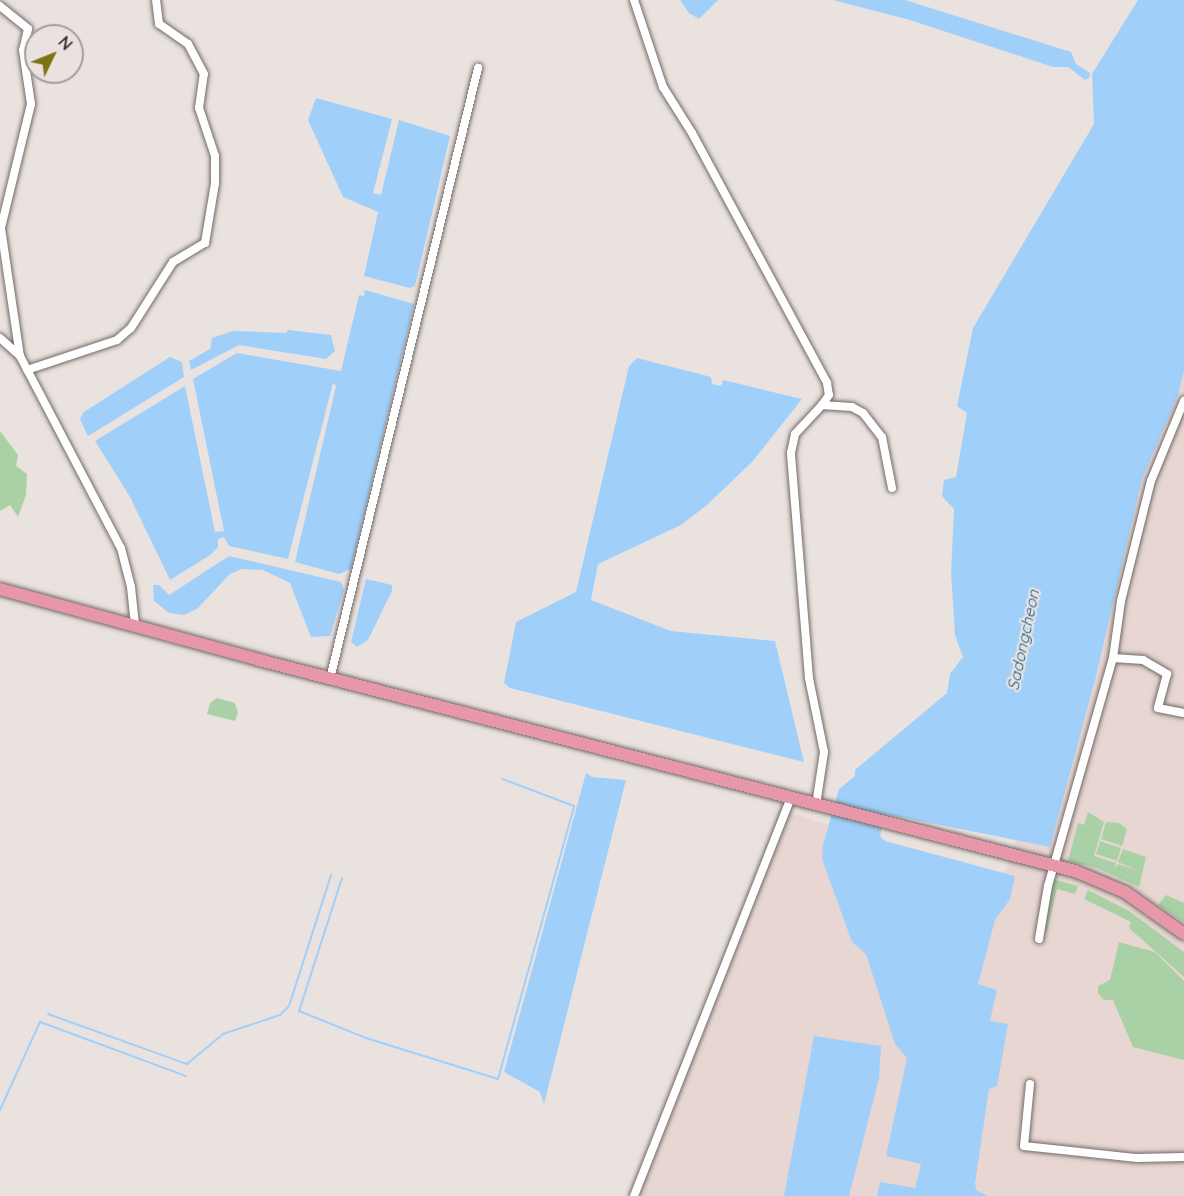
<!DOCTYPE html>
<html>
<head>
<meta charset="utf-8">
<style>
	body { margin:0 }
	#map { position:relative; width:1184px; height:1196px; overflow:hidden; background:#eae2df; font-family:Quicksand,sans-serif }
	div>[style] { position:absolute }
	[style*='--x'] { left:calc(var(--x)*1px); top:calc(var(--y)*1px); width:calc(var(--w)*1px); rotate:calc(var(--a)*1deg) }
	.built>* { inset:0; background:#e7d6d1 }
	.green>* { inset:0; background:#aad1a5 }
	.water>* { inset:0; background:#a0d0fa }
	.stream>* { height:2px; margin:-1px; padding:0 1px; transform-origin:1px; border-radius:1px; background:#a0d0fa }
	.roads { filter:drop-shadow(0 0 2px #716a68) drop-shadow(0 0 2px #716a68) }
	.street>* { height:8px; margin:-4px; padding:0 4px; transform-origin:4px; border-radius:4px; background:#fff }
	.primary>* { height:12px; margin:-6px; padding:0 6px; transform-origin:6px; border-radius:6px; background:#e897a9 }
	span { translate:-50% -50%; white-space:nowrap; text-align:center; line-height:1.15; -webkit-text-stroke:4.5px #eae2df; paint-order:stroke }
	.water-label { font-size:16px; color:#115c8f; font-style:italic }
	.north { position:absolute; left:24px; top:24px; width:60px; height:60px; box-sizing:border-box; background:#eae2df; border:2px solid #a39d9b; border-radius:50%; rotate:47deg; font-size:16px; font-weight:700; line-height:24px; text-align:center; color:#383534 }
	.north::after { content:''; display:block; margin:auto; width:21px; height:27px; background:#7e7315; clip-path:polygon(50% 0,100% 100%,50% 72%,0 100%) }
</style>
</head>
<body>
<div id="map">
	<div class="built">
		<div style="clip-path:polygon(1184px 337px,1184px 1196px,629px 1196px,780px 809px,1002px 882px)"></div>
	</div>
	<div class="green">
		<div style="clip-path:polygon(0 431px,18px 455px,16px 466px,27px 474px,26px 495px,18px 517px,10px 505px,0 511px)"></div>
		<div style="clip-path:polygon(217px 698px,235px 703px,238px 713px,235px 721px,207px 714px,210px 703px)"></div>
		<div style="clip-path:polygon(1088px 812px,1104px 822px,1094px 856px,1116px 863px,1115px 868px,1118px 864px,1139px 871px,1118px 862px,1123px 849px,1146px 857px,1139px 887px,1097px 868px,1068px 861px,1078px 823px,1084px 825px)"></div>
		<div style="clip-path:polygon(1106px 822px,1119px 823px,1127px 829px,1122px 846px,1101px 839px)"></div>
		<div style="clip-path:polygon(1100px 841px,1121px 848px,1117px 861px,1096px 854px)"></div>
		<div style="clip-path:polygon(1055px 880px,1078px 886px,1075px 894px,1057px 889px,1047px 931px,1044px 930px,1051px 883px)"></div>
		<div style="clip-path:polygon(1088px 890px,1129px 911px,1184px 952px,1184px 977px,1129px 928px,1131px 922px,1084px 899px)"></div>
		<div style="clip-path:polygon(1166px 895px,1184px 903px,1184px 922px,1158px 905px)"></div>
		<div style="clip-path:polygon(1119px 942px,1155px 952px,1184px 981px,1184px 1060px,1133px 1047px,1113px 1000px,1104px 1000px,1098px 993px,1098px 986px,1110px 980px)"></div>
	</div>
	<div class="water">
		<div style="clip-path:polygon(680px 0,718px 0,699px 19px,689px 13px)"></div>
		<div style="clip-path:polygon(833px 0,905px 0,1071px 52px,1076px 64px,1090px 73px,1089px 78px,1085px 80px,1068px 67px,1053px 67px,910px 20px)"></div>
		<div style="clip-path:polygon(1138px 0,1184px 0,1184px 371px,1178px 395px,1142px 479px,1096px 676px,1050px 847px,885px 814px,880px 836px,885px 841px,1015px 876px,1010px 899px,995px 920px,978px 984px,997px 990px,990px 1021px,1008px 1024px,997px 1086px,989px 1089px,975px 1183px,976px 1190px,988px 1196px,877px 1196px,880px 1182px,915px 1188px,921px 1164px,886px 1156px,907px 1058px,895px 1044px,866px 954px,852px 942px,822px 859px,823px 845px,839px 789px,855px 776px,855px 770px,947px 693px,950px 674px,963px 657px,955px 635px,951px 572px,954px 509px,942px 496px,944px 480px,956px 477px,967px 413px,957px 406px,973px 328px,1094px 124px,1092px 74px)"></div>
		<div style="clip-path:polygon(316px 98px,392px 119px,373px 193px,381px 195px,399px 120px,450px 136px,415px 286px,410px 288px,364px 276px,378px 212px,343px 197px,308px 120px)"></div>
		<div style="clip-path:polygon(365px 290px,414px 304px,351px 569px,339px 574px,295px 562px,336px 386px,333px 383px,288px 559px,229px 546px,224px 537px,218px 539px,218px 547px,210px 555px,170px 580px,130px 497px,95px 441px,185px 386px,215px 532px,224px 531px,193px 379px,237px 353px,341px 371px,359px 295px,364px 296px)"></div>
		<div style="clip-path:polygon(288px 330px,331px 335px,335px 351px,326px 359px,239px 345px,191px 370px,189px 361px,210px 349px,212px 338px,233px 331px,286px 333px)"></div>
		<div style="clip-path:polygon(170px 357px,182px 362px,184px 377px,88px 436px,80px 419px,84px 412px)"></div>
		<div style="clip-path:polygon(637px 358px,711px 377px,712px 384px,721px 386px,723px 380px,802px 399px,753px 461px,707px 505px,681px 525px,598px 564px,591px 600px,671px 631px,775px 641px,804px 762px,510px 688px,504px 683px,516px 622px,576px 592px,629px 366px)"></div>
		<div style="clip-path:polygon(229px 556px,341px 582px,344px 590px,330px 636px,311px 637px,290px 583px,263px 570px,242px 569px,230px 574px,198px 608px,184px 615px,169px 613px,154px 601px,153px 585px,159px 585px,169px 595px)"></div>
		<div style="clip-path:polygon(366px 579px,392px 585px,392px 591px,368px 640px,357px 647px,351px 642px)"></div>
		<div style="clip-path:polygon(586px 773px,592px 777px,626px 780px,544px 1104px,540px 1092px,504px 1072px)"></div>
		<div style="clip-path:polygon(814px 1036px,881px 1046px,879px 1078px,849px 1196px,784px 1196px)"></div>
	</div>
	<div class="stream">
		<div style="--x:342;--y:878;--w:140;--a:107.9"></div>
		<div style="--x:299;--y:1011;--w:72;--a:21.9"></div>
		<div style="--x:366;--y:1038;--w:138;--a:17.3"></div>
		<div style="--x:498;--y:1079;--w:283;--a:-74.4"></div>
		<div style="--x:574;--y:806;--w:77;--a:-159.4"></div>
		<div style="--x:48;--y:1014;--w:148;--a:19.8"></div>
		<div style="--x:187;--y:1064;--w:47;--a:-39.8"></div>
		<div style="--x:223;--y:1034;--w:60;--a:-18.4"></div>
		<div style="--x:280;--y:1015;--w:13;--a:-45"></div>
		<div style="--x:289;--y:1006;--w:138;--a:-72.2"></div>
		<div style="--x:0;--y:1110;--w:97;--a:-65.6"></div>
		<div style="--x:40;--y:1022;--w:156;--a:20.3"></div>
	</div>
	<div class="roads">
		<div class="street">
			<div style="--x:634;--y:0;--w:92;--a:71.6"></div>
			<div style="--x:663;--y:87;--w:54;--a:57.8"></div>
			<div style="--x:692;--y:133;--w:284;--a:61.6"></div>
			<div style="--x:827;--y:383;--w:12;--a:81"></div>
			<div style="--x:829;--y:395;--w:12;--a:125"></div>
			<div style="--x:0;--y:6;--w:36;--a:39"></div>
			<div style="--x:28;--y:29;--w:22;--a:103"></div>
			<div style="--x:23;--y:50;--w:55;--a:81.6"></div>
			<div style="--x:31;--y:104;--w:128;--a:103.6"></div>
			<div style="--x:1;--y:228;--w:129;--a:81.6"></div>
			<div style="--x:0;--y:338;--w:27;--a:42"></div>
			<div style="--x:20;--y:356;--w:217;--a:62.3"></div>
			<div style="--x:121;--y:548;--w:40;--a:75.6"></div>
			<div style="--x:131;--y:587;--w:39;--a:84"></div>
			<div style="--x:27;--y:370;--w:95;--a:-18.4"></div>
			<div style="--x:117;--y:340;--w:18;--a:-41"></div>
			<div style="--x:131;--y:328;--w:78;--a:-57.5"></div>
			<div style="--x:173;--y:262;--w:37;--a:-31"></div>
			<div style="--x:205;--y:243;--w:61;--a:-80.5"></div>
			<div style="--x:215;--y:183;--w:27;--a:-90"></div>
			<div style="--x:215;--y:156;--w:51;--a:-108.4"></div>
			<div style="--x:199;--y:108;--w:34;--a:-82"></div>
			<div style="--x:204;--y:74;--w:34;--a:-118"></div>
			<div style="--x:188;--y:44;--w:35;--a:-145"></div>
			<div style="--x:159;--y:24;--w:24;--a:-97"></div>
			<div style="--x:1113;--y:658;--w:30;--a:4"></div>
			<div style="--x:1143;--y:660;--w:28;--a:30"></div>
			<div style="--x:1167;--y:674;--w:35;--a:105"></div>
			<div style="--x:1158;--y:708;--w:26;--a:11"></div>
			<div style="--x:330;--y:679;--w:629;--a:-76.38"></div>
			<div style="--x:816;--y:805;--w:54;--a:-81.4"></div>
			<div style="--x:824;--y:752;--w:76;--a:-101.5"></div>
			<div style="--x:809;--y:678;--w:226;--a:-94.6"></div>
			<div style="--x:791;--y:453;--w:19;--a:-78"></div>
			<div style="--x:795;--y:434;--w:40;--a:-47"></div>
			<div style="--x:822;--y:405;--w:30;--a:4"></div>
			<div style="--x:852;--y:407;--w:13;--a:29"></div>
			<div style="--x:863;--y:413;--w:31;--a:52"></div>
			<div style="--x:882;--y:437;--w:52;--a:78.9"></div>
			<div style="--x:1039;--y:939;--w:54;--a:-80.4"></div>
			<div style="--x:1048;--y:886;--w:237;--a:-74.1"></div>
			<div style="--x:1113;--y:658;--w:58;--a:-82"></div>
			<div style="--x:1121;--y:601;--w:124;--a:-76"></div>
			<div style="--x:1151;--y:481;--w:87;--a:-67.6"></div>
			<div style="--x:1030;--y:1084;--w:62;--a:95.5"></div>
			<div style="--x:1024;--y:1146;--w:114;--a:6.1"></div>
			<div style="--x:1137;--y:1158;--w:47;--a:-1.2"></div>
			<div style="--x:634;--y:1196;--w:429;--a:-68.5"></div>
		</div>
		<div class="primary">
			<div style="--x:0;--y:589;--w:269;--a:15.3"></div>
			<div style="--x:259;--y:660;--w:843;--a:14.5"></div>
			<div style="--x:1075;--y:871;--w:54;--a:22.8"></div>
			<div style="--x:1125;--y:892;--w:72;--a:35.4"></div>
		</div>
	</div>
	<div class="water-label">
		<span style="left:1023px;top:640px;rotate:-78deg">Sadongcheon</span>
	</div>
	<div class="north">N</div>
</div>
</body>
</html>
